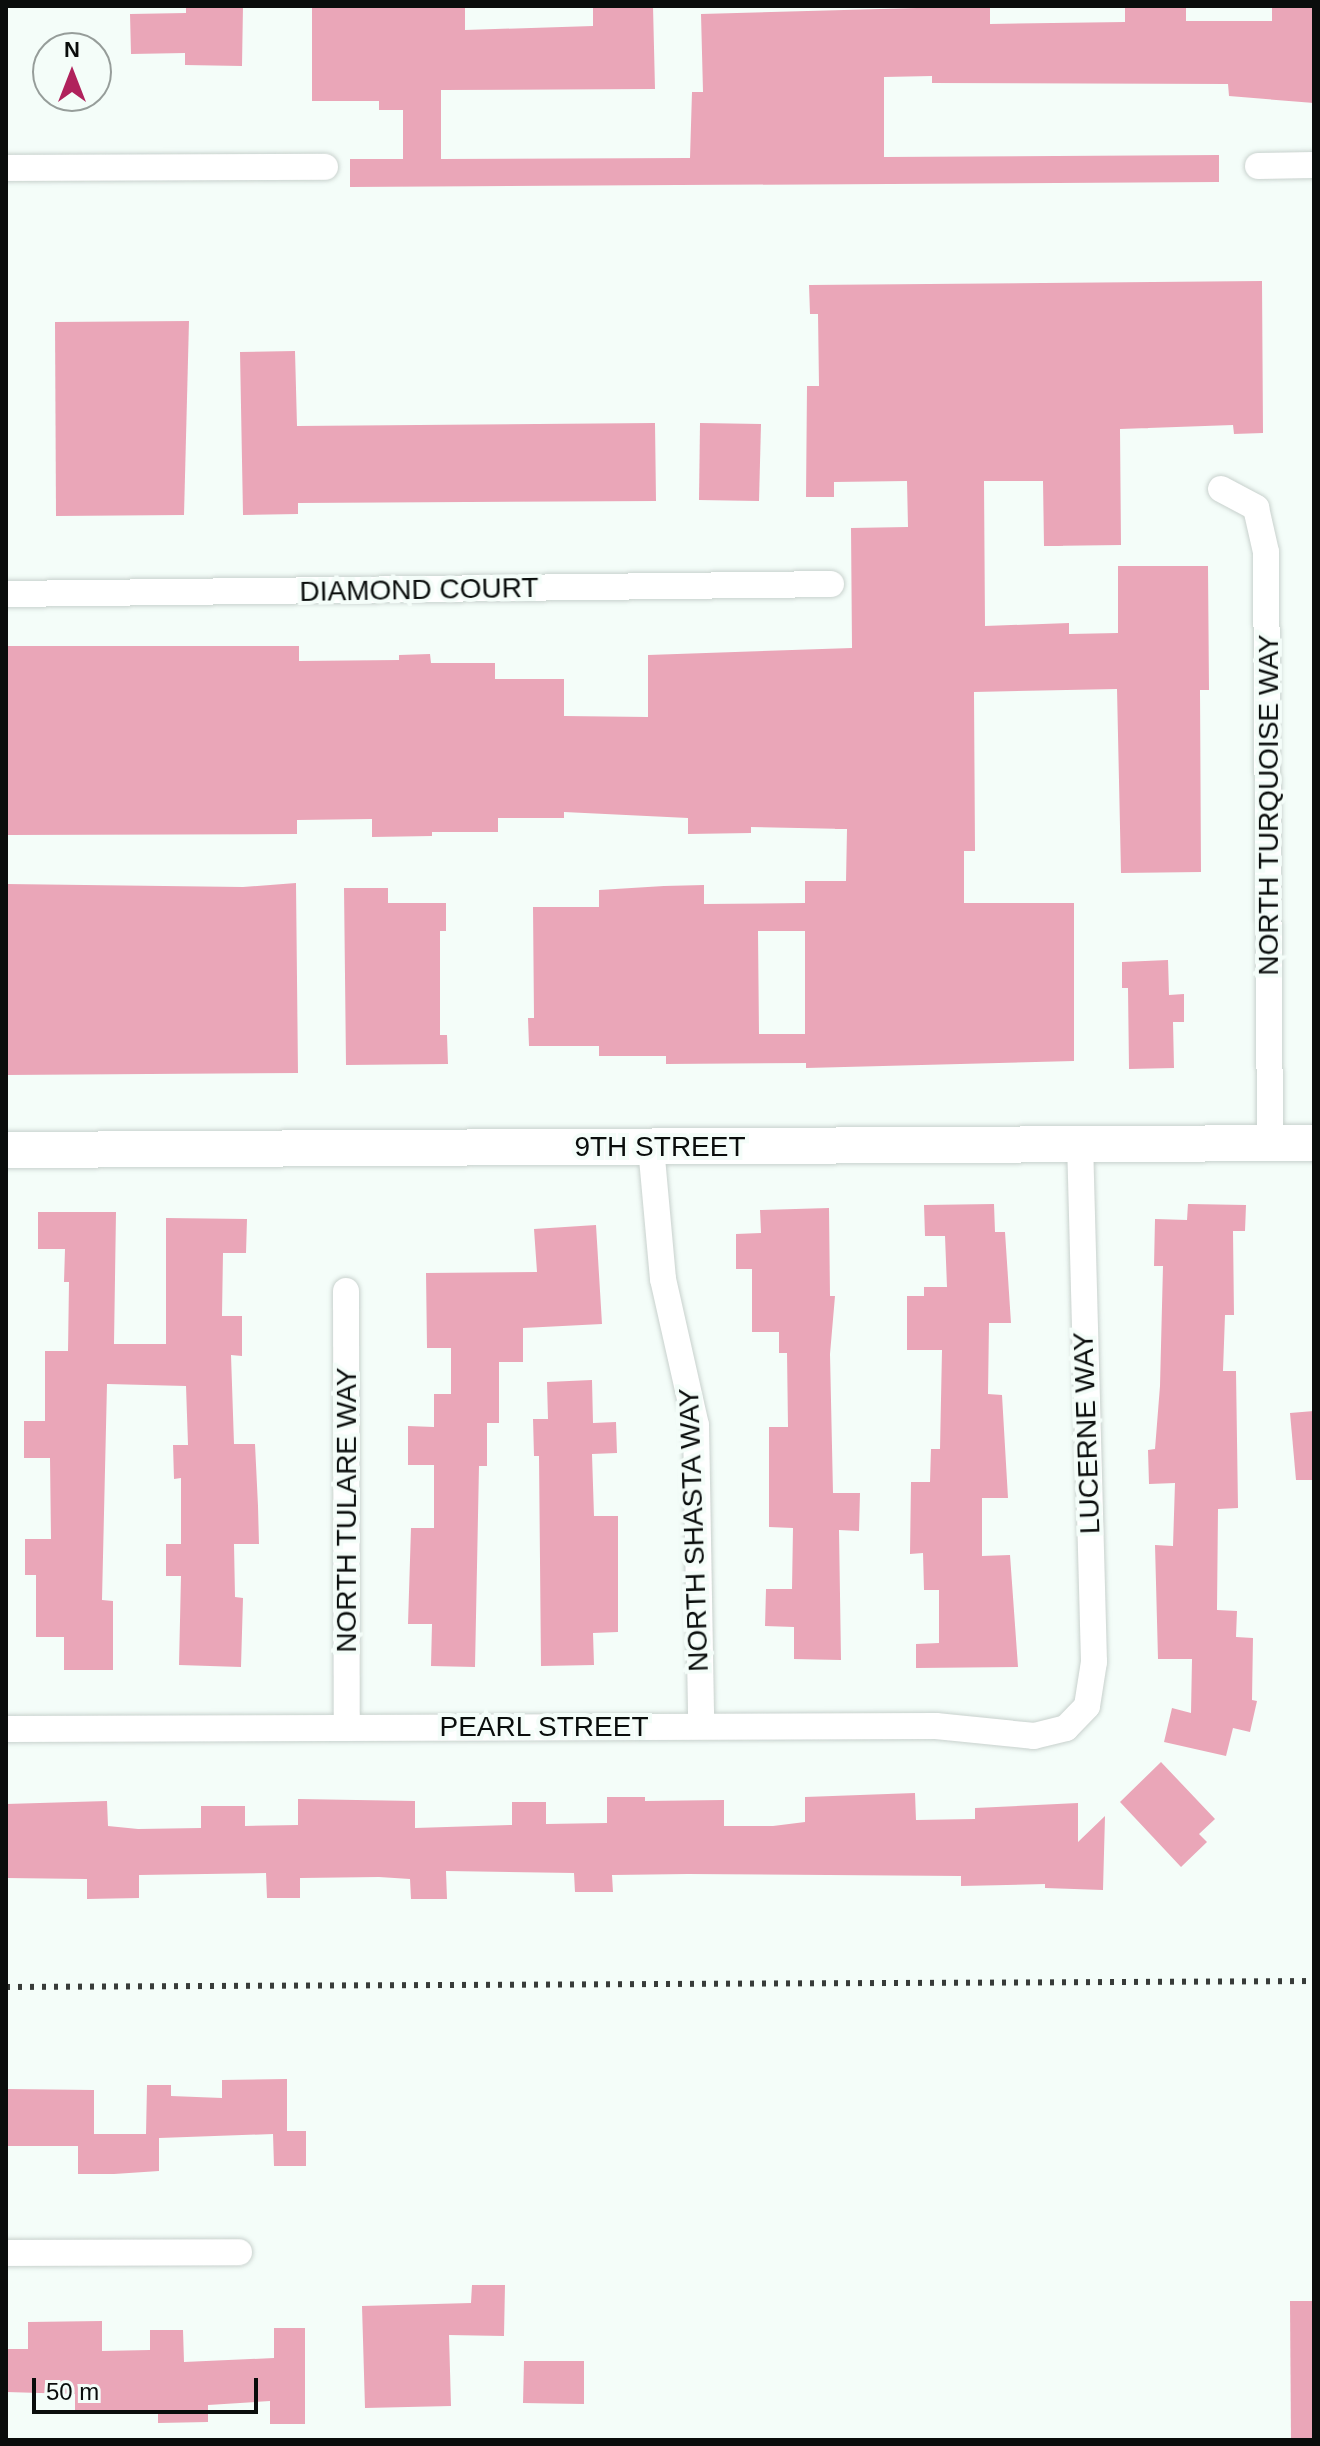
<!DOCTYPE html>
<html>
<head>
<meta charset="utf-8">
<style>
	body { margin:0 }
	#map { position:relative; width:1320px; height:2446px; overflow:hidden; background:#f4fdf9; font-family:Arial,sans-serif }
	div>[style] { position:absolute }
	[style*='--x'] { left:calc(var(--x)*1px); top:calc(var(--y)*1px); width:calc(var(--w)*1px); rotate:calc(var(--a)*1deg) }
	.building>* { inset:0; background:#eaa6b8 }
	.roads { filter:drop-shadow(0 0 2px #c8d1cd) drop-shadow(0 0 2px #c8d1cd) }
	.street>* { height:26px; margin:-13px; padding:0 13px; transform-origin:13px; border-radius:13px; background:#fff }
	.secondary>* { height:36px; margin:-18px; padding:0 18px; transform-origin:18px; border-radius:18px; background:#fff }
	.rail>* { height:6px; margin-top:-3px; transform-origin:0; background:repeating-linear-gradient(90deg,#373b39 0 4px,transparent 0 12px) }
	span { translate:-50% -50%; white-space:nowrap; text-align:center; line-height:1.15; -webkit-text-stroke:8px #f4fdf9; paint-order:stroke }
	.street-label { font-size:28px; color:#0a0d0c }
	.frame { position:absolute; inset:0; border:8px solid #0a0d0c; pointer-events:none }
	.north { position:absolute; left:32px; top:32px; width:80px; height:80px; box-sizing:border-box; background:#f4fdf9; border:2px solid #969d9a; border-radius:50%; rotate:0deg; font-size:22px; font-weight:700; line-height:32px; text-align:center; color:#0a0d0c }
	.north::after { content:''; display:block; margin:auto; width:28px; height:36px; background:#b0225c; clip-path:polygon(50% 0,100% 100%,50% 72%,0 100%) }
	.scale { position:absolute; left:32px; top:2378px; width:226px; height:36px; box-sizing:border-box; border:4px solid #0a0d0c; border-top:0; padding-left:10px; font-size:24px; line-height:28px; white-space:nowrap; color:#0a0d0c; -webkit-text-stroke:6px #f4fdf9; paint-order:stroke }
</style>
</head>
<body>
<div id="map">
	<div class="building">
		<div style="clip-path:polygon(186px 6px,243px 6px,242px 66px,185px 65px,185px 53px,131px 54px,130px 14px,186px 13px)"></div>
		<div style="clip-path:polygon(312px 6px,465px 6px,465px 30px,593px 26px,593px 6px,653px 6px,655px 89px,441px 90px,441px 159px,690px 158px,692px 92px,703px 92px,701px 14px,990px 6px,990px 24px,1125px 22px,1125px 6px,1186px 6px,1186px 21px,1272px 21px,1272px 6px,1314px 6px,1314px 103px,1229px 96px,1228px 84px,932px 83px,932px 76px,884px 77px,884px 157px,1219px 155px,1219px 182px,350px 187px,350px 159px,403px 159px,403px 110px,379px 110px,379px 101px,312px 101px)"></div>
		<div style="clip-path:polygon(evenodd,1262px 281px,1263px 433px,1234px 434px,1233px 425px,1120px 429px,1121px 545px,1044px 546px,1043px 481px,984px 481px,985px 626px,1069px 623px,1069px 634px,1118px 633px,1118px 566px,1208px 566px,1209px 690px,1200px 690px,1201px 872px,1121px 873px,1117px 689px,974px 692px,975px 851px,964px 851px,964px 903px,1074px 903px,1074px 1061px,806px 1068px,806px 1063px,666px 1064px,666px 1056px,599px 1056px,599px 1046px,529px 1046px,528px 1018px,534px 1018px,533px 907px,599px 907px,599px 890px,664px 886px,704px 885px,704px 904px,805px 903px,805px 881px,846px 881px,847px 829px,751px 827px,751px 833px,688px 834px,688px 818px,564px 812px,564px 818px,498px 818px,498px 832px,432px 832px,432px 836px,372px 837px,372px 819px,297px 820px,297px 834px,6px 835px,6px 646px,299px 646px,299px 661px,399px 660px,399px 655px,430px 654px,431px 663px,495px 663px,495px 679px,564px 679px,564px 716px,648px 717px,648px 655px,852px 648px,851px 528px,908px 527px,907px 481px,834px 482px,834px 497px,806px 497px,807px 386px,819px 386px,818px 314px,810px 314px,809px 285px,1262px 281px,758px 931px,805px 931px,805px 1034px,759px 1034px,758px 931px)"></div>
		<div style="clip-path:polygon(189px 321px,184px 515px,56px 516px,55px 322px)"></div>
		<div style="clip-path:polygon(295px 351px,297px 426px,655px 423px,656px 501px,298px 503px,298px 514px,243px 515px,240px 352px)"></div>
		<div style="clip-path:polygon(700px 423px,761px 424px,759px 501px,699px 500px)"></div>
		<div style="clip-path:polygon(296px 883px,298px 1073px,6px 1075px,6px 884px,243px 887px)"></div>
		<div style="clip-path:polygon(344px 888px,388px 888px,388px 903px,446px 903px,446px 931px,440px 931px,440px 1035px,447px 1035px,448px 1064px,346px 1065px)"></div>
		<div style="clip-path:polygon(1168px 960px,1169px 995px,1184px 994px,1184px 1022px,1173px 1022px,1174px 1068px,1129px 1069px,1128px 988px,1122px 988px,1122px 962px)"></div>
		<div style="clip-path:polygon(994px 1204px,995px 1232px,1005px 1232px,1011px 1323px,989px 1323px,988px 1394px,1002px 1395px,1008px 1498px,982px 1498px,982px 1556px,1010px 1555px,1018px 1667px,916px 1668px,916px 1644px,939px 1643px,939px 1590px,924px 1590px,923px 1553px,910px 1554px,911px 1482px,930px 1482px,931px 1449px,940px 1449px,942px 1350px,907px 1350px,907px 1296px,924px 1296px,924px 1287px,947px 1287px,945px 1236px,925px 1236px,924px 1205px)"></div>
		<div style="clip-path:polygon(1188px 1204px,1246px 1205px,1245px 1231px,1233px 1231px,1234px 1315px,1225px 1315px,1223px 1371px,1236px 1371px,1238px 1508px,1218px 1509px,1217px 1610px,1237px 1611px,1236px 1637px,1253px 1638px,1252px 1700px,1257px 1701px,1250px 1732px,1233px 1728px,1226px 1756px,1164px 1742px,1172px 1708px,1191px 1713px,1192px 1659px,1158px 1659px,1155px 1545px,1173px 1546px,1175px 1483px,1149px 1484px,1148px 1450px,1155px 1449px,1160px 1386px,1163px 1266px,1154px 1266px,1155px 1219px,1187px 1220px)"></div>
		<div style="clip-path:polygon(829px 1208px,830px 1296px,835px 1296px,830px 1354px,833px 1493px,860px 1493px,859px 1531px,839px 1530px,841px 1660px,794px 1659px,794px 1627px,765px 1626px,766px 1589px,792px 1589px,793px 1528px,769px 1527px,769px 1427px,788px 1427px,787px 1353px,779px 1353px,779px 1332px,752px 1332px,752px 1269px,736px 1269px,736px 1234px,761px 1233px,760px 1210px)"></div>
		<div style="clip-path:polygon(38px 1212px,116px 1212px,114px 1344px,166px 1344px,166px 1218px,247px 1219px,246px 1253px,223px 1253px,222px 1316px,242px 1316px,242px 1356px,231px 1355px,234px 1444px,255px 1444px,258px 1506px,259px 1544px,234px 1544px,235px 1597px,243px 1598px,241px 1667px,179px 1665px,181px 1576px,166px 1576px,166px 1544px,181px 1544px,181px 1478px,174px 1479px,173px 1445px,188px 1445px,186px 1386px,107px 1384px,102px 1600px,113px 1601px,113px 1670px,64px 1670px,64px 1637px,36px 1637px,36px 1575px,25px 1575px,25px 1539px,51px 1539px,50px 1458px,24px 1458px,24px 1421px,45px 1421px,45px 1351px,68px 1351px,69px 1282px,64px 1282px,65px 1249px,38px 1249px)"></div>
		<div style="clip-path:polygon(596px 1225px,602px 1324px,523px 1328px,523px 1362px,499px 1362px,499px 1423px,487px 1423px,487px 1466px,479px 1466px,475px 1667px,431px 1666px,432px 1624px,408px 1624px,411px 1528px,434px 1528px,434px 1465px,408px 1465px,408px 1426px,434px 1427px,434px 1394px,451px 1394px,451px 1348px,427px 1348px,426px 1273px,537px 1272px,534px 1229px)"></div>
		<div style="clip-path:polygon(592px 1380px,593px 1423px,616px 1422px,617px 1453px,592px 1454px,594px 1516px,618px 1516px,618px 1632px,593px 1633px,594px 1665px,541px 1666px,539px 1456px,534px 1456px,533px 1419px,548px 1419px,547px 1382px)"></div>
		<div style="clip-path:polygon(1314px 1411px,1314px 1480px,1296px 1480px,1290px 1413px)"></div>
		<div style="clip-path:polygon(1161px 1762px,1215px 1819px,1199px 1834px,1207px 1842px,1181px 1867px,1120px 1802px)"></div>
		<div style="clip-path:polygon(915px 1793px,916px 1820px,975px 1819px,975px 1808px,1078px 1803px,1078px 1842px,1105px 1816px,1103px 1890px,1045px 1888px,1045px 1884px,961px 1886px,961px 1876px,688px 1874px,612px 1875px,613px 1892px,575px 1892px,574px 1873px,446px 1871px,447px 1899px,411px 1899px,410px 1879px,379px 1877px,300px 1878px,300px 1898px,267px 1898px,266px 1873px,139px 1875px,139px 1898px,87px 1899px,87px 1879px,6px 1878px,6px 1804px,107px 1801px,108px 1826px,138px 1829px,201px 1828px,201px 1806px,245px 1806px,245px 1826px,298px 1825px,298px 1799px,415px 1801px,415px 1828px,512px 1825px,512px 1802px,546px 1802px,546px 1824px,607px 1823px,607px 1797px,645px 1797px,645px 1801px,724px 1800px,724px 1826px,773px 1826px,805px 1822px,805px 1797px)"></div>
		<div style="clip-path:polygon(287px 2079px,287px 2131px,306px 2131px,306px 2166px,274px 2166px,273px 2134px,159px 2138px,159px 2171px,114px 2174px,78px 2174px,78px 2146px,6px 2146px,6px 2089px,94px 2090px,94px 2134px,146px 2134px,147px 2085px,171px 2085px,171px 2096px,222px 2098px,222px 2080px)"></div>
		<div style="clip-path:polygon(472px 2285px,505px 2285px,504px 2336px,449px 2335px,451px 2406px,365px 2408px,362px 2306px,471px 2303px)"></div>
		<div style="clip-path:polygon(1290px 2301px,1314px 2301px,1314px 2440px,1291px 2440px)"></div>
		<div style="clip-path:polygon(102px 2321px,102px 2351px,150px 2350px,150px 2330px,183px 2330px,184px 2362px,274px 2358px,274px 2328px,305px 2328px,305px 2424px,270px 2424px,270px 2401px,208px 2405px,208px 2422px,158px 2423px,158px 2412px,75px 2414px,75px 2394px,6px 2392px,6px 2349px,28px 2349px,28px 2322px)"></div>
		<div style="clip-path:polygon(524px 2361px,584px 2361px,584px 2404px,523px 2403px)"></div>
	</div>
	<div class="roads">
		<div class="street">
			<div style="--x:1258;--y:166;--w:56;--a:-1"></div>
			<div style="--x:6;--y:168;--w:319;--a:-0.2"></div>
			<div style="--x:1221;--y:489;--w:40;--a:28"></div>
			<div style="--x:1256;--y:508;--w:45;--a:77.2"></div>
			<div style="--x:1266;--y:552;--w:591;--a:89.61"></div>
			<div style="--x:6;--y:594;--w:825;--a:-0.69"></div>
			<div style="--x:651;--y:1147;--w:133;--a:84.8"></div>
			<div style="--x:663;--y:1279;--w:150;--a:77.3"></div>
			<div style="--x:696;--y:1425;--w:300;--a:89"></div>
			<div style="--x:346;--y:1291;--w:437;--a:89.9"></div>
			<div style="--x:6;--y:1729;--w:930;--a:-0.18"></div>
			<div style="--x:936;--y:1726;--w:99;--a:5.8"></div>
			<div style="--x:1034;--y:1736;--w:33;--a:-14"></div>
			<div style="--x:1066;--y:1728;--w:30;--a:-46"></div>
			<div style="--x:1087;--y:1706;--w:45;--a:-81"></div>
			<div style="--x:1094;--y:1662;--w:520;--a:-91.54"></div>
			<div style="--x:6;--y:2253;--w:233;--a:-0.2"></div>
		</div>
		<div class="secondary">
			<div style="--x:6;--y:1150;--w:1308;--a:-0.31"></div>
		</div>
	</div>
	<div class="rail">
		<div style="--x:6;--y:1987;--w:1308;--a:-0.26"></div>
	</div>
	<div class="street-label">
		<span style="left:419px;top:590px;rotate:-1deg">DIAMOND COURT</span>
		<span style="left:1269px;top:805px;rotate:-90deg">NORTH TURQUOISE WAY</span>
		<span style="left:660px;top:1147px">9TH STREET</span>
		<span style="left:1087px;top:1433px;rotate:-92deg">LUCERNE WAY</span>
		<span style="left:347px;top:1510px;rotate:-90deg">NORTH TULARE WAY</span>
		<span style="left:694px;top:1530px;rotate:-92deg">NORTH SHASTA WAY</span>
		<span style="left:544px;top:1727px">PEARL STREET</span>
	</div>
	<div class="frame"></div>
	<div class="north">N</div>
	<div class="scale">50 m</div>
</div>
</body>
</html>
